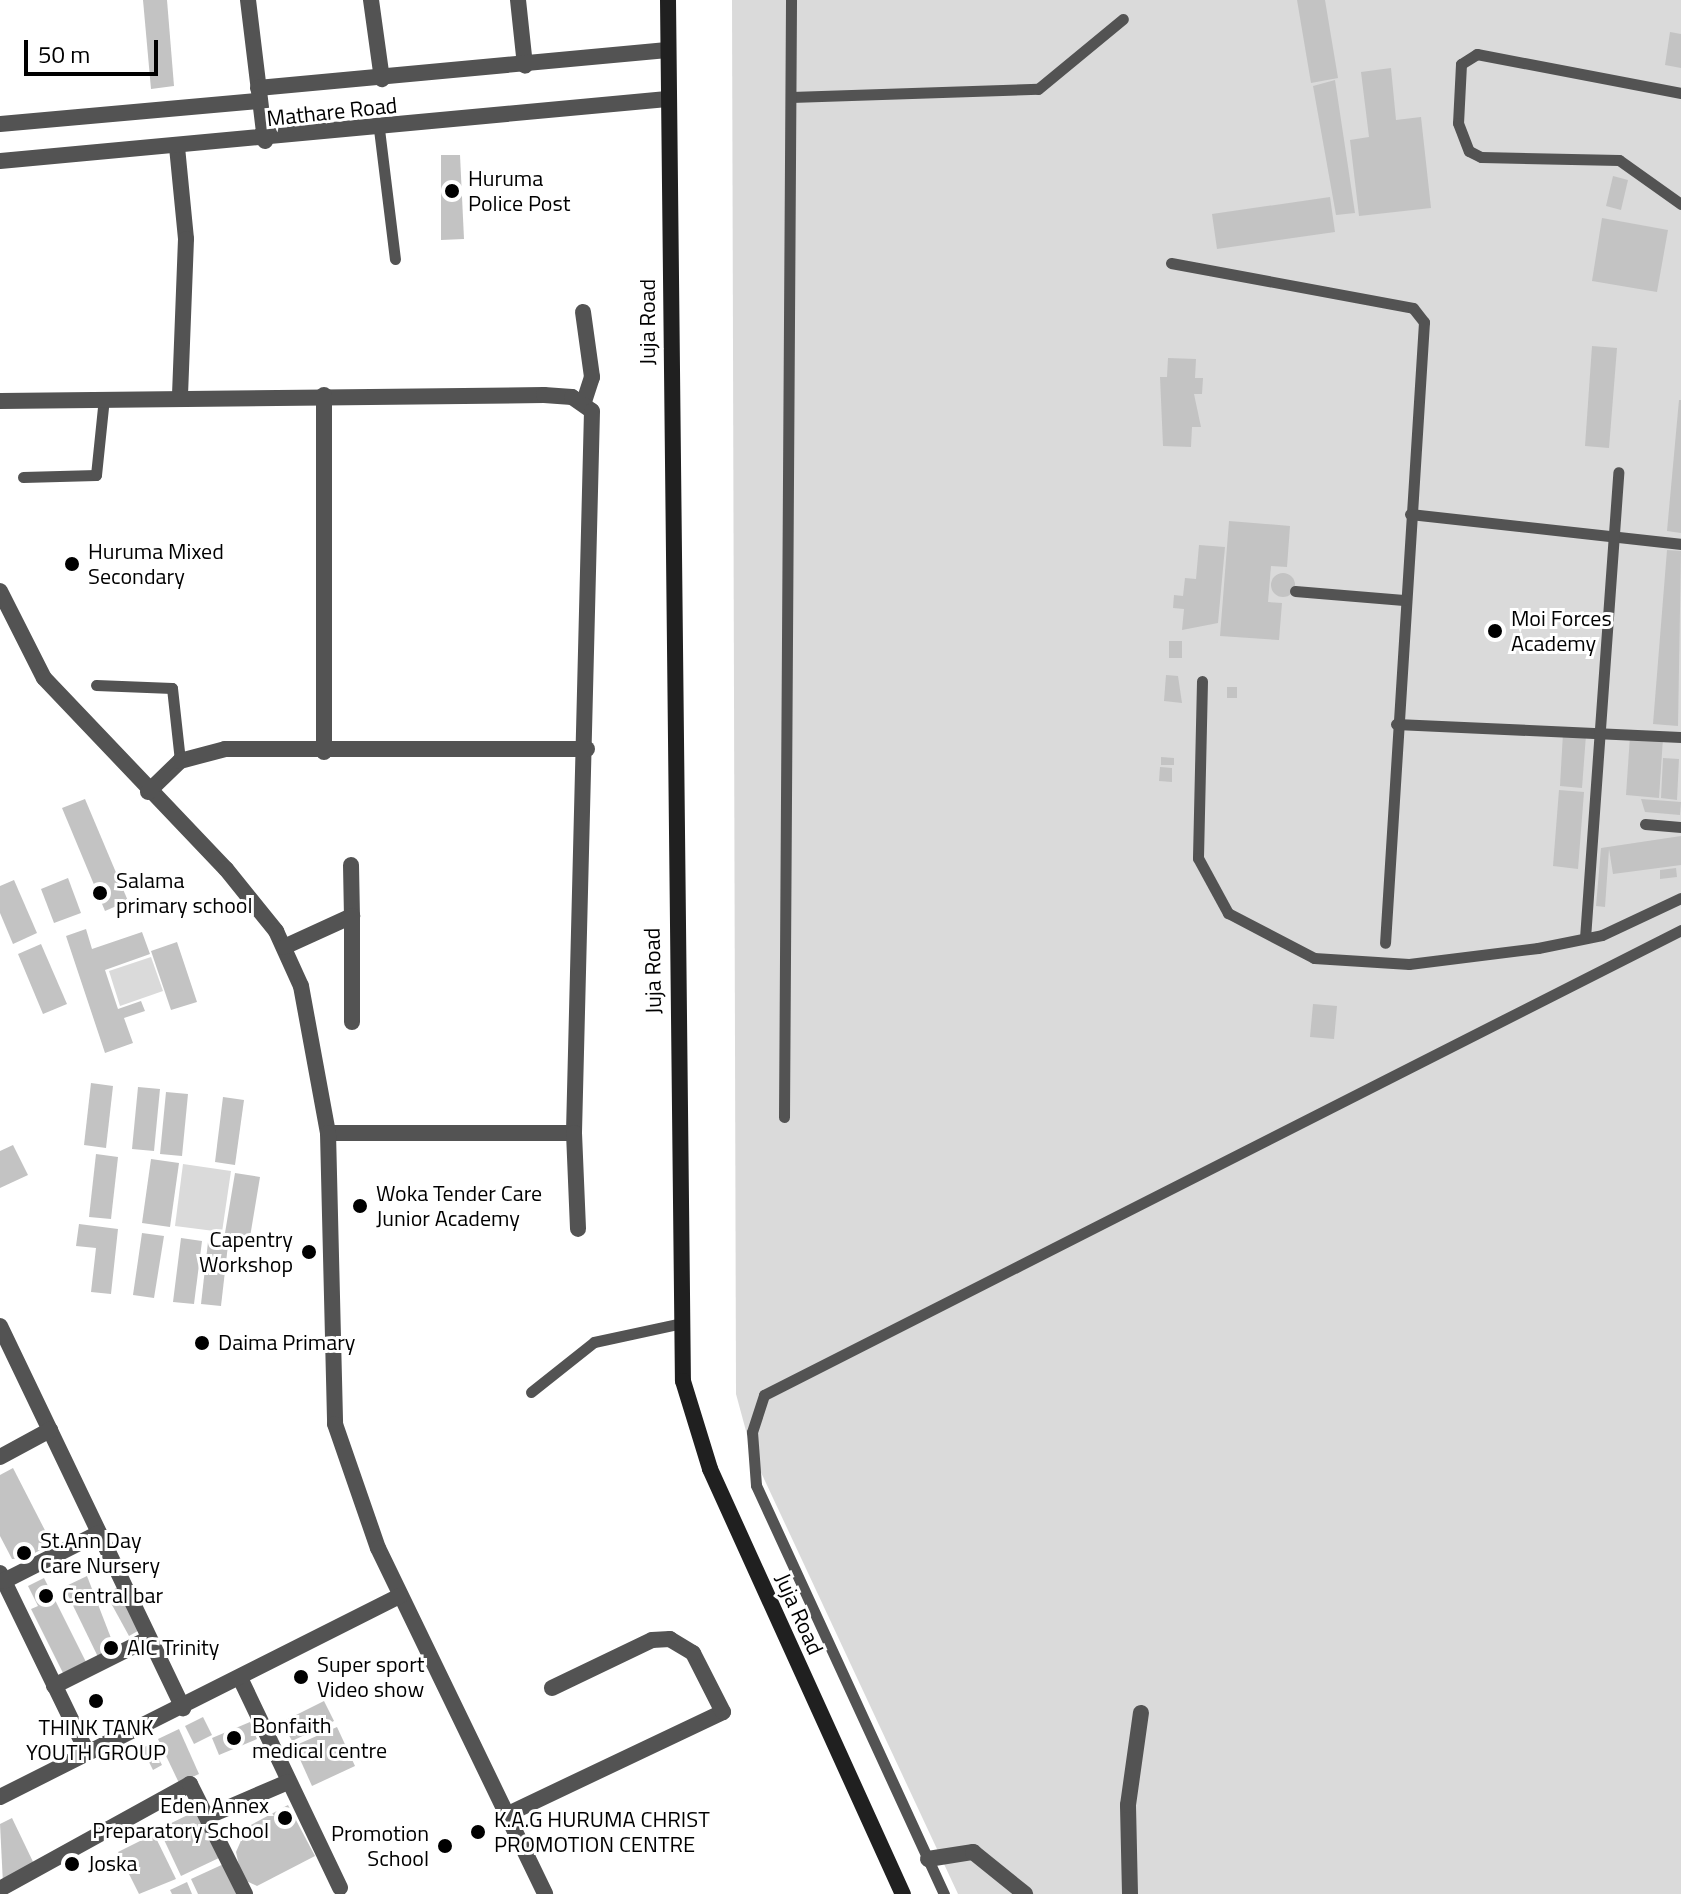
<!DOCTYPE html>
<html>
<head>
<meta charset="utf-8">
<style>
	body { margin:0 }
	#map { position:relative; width:1681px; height:1894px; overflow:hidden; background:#fff; font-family:"Titillium Web",sans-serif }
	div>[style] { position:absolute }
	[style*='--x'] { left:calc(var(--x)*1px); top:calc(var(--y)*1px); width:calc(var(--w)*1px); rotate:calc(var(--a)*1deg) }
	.green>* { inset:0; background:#dadada }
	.building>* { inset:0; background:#c3c3c3 }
	.round { border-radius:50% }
	.service>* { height:11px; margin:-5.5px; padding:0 5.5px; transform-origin:5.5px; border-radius:5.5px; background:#535353 }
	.minor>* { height:16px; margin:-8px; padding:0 8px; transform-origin:8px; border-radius:8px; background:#535353 }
	.secondary>* { height:16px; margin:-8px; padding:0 8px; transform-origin:8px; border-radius:8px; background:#202020 }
	.dots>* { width:22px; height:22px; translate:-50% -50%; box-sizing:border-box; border:4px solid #fff; border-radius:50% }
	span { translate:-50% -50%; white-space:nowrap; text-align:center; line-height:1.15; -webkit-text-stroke:6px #fff; paint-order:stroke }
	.street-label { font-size:22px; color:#000 }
	.poi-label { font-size:22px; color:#000 }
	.left { translate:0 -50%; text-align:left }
	.right { translate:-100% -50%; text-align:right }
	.scale { position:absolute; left:24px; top:40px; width:134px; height:36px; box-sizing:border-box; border:4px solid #000; border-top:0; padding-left:10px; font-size:24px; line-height:28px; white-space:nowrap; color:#000; -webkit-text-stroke:6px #fff; paint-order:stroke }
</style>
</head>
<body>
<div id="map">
	<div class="green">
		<div style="clip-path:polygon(732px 0,1681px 0,1681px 1894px,958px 1894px,752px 1453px,736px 1394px)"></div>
		<div style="clip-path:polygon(151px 957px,163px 991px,120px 1006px,109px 971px)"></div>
		<div style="clip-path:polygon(183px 1164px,231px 1171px,222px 1232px,175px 1226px)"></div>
	</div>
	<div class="building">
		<div style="clip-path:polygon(143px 0,167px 0,174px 86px,151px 89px)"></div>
		<div style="clip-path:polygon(1297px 0,1325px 0,1338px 78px,1311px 83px)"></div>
		<div style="clip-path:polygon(1670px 32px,1681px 34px,1681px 68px,1665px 65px)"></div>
		<div style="clip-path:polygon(1391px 68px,1396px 120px,1421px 117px,1431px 208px,1359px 216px,1350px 140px,1369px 137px,1361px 72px)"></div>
		<div style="clip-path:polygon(1335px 80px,1355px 213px,1336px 215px,1313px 86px)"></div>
		<div style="clip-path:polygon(441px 155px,460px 155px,464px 239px,441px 240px)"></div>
		<div style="clip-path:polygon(1613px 176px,1628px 180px,1621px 210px,1606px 206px)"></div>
		<div style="clip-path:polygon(1330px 197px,1335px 232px,1217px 249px,1212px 214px)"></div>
		<div style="clip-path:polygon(1602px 218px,1668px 230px,1657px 292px,1592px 281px)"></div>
		<div style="clip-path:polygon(1592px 346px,1617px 348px,1609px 448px,1585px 446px)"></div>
		<div style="clip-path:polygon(1168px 358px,1196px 359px,1195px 378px,1203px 378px,1202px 394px,1194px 394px,1201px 427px,1192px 427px,1191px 447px,1163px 446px,1160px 377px,1167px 377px)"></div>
		<div style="clip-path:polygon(1679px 400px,1681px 400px,1681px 533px,1667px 531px)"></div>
		<div style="clip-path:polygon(1229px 521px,1290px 526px,1287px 567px,1271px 566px,1268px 602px,1282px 603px,1279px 640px,1220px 636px)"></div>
		<div style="clip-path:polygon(1199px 545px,1225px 547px,1218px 623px,1182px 630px,1184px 609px,1173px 608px,1174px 595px,1183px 596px,1185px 578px,1196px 579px)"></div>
		<div style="clip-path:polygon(1667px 550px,1681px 551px,1678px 726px,1653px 724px)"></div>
		<div class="round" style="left:1271px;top:573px;width:24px;height:24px"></div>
		<div style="clip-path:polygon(1169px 641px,1182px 641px,1182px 658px,1169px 658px)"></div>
		<div style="clip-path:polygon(1166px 675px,1178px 676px,1182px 703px,1164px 701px)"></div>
		<div style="clip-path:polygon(1227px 687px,1237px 687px,1237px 698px,1227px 698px)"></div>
		<div style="clip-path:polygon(1563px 733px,1586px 735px,1582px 788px,1560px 786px)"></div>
		<div style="clip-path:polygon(1630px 736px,1663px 738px,1659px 798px,1626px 795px)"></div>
		<div style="clip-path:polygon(1161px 757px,1174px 758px,1174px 765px,1161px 765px)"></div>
		<div style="clip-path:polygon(1663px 758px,1679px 759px,1677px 800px,1661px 798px)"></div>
		<div style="clip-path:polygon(1160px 767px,1172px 768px,1172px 782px,1159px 781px)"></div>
		<div style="clip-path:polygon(1559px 790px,1584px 792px,1578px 869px,1553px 866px)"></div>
		<div style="clip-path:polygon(85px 799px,128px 901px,105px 911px,62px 808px)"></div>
		<div style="clip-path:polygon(1641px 799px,1681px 802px,1680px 815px,1645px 812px)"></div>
		<div style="clip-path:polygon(1681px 836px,1681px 865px,1613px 874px,1609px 849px,1605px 907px,1596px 906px,1601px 848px)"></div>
		<div style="clip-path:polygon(1676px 868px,1677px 877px,1660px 879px,1660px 870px)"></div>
		<div style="clip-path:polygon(68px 878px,81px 913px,54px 923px,41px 889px)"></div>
		<div style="clip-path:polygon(14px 880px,37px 933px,13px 944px,0 913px,0 886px)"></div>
		<div style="clip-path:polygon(86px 929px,92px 949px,142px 932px,150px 954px,105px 970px,118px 1009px,141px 1001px,145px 1011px,124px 1018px,133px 1043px,105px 1053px,66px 936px)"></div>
		<div style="clip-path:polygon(177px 942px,197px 1002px,171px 1010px,151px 951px)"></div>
		<div style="clip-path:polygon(41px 944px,67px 1004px,43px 1014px,18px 954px)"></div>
		<div style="clip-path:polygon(1313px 1004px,1337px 1006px,1334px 1039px,1310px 1037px)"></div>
		<div style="clip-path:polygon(91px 1083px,113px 1086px,106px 1148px,84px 1145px)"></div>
		<div style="clip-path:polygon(138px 1087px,160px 1089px,154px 1151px,132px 1149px)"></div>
		<div style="clip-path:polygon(166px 1092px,188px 1094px,182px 1156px,160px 1154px)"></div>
		<div style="clip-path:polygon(223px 1097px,244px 1100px,235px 1165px,215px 1162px)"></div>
		<div style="clip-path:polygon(13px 1145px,28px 1175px,0 1188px,0 1151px)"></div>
		<div style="clip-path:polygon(96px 1154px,118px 1157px,111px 1219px,89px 1217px)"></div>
		<div style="clip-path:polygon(151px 1159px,179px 1163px,170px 1227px,142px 1223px)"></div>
		<div style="clip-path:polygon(235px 1173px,260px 1177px,250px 1237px,225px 1233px)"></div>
		<div style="clip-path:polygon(79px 1224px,118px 1229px,111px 1294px,91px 1292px,96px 1248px,76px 1246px)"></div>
		<div style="clip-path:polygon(142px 1233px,164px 1236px,154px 1298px,133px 1295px)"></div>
		<div style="clip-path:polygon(181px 1238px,202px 1241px,194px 1304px,173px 1302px)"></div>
		<div style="clip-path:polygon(208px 1242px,228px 1245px,221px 1306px,201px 1304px)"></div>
		<div style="clip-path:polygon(13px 1468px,52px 1544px,23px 1559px,12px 1559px,0 1536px,0 1475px)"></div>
		<div style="clip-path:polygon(87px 1576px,116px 1651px,99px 1659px,64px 1587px)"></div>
		<div style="clip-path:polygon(44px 1578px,86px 1662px,63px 1673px,31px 1609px,38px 1606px,28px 1586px)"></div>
		<div style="clip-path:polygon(120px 1586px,143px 1628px,129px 1636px,106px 1594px)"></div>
		<div style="clip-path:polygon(324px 1701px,334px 1721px,292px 1741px,282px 1722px)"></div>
		<div style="clip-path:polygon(203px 1717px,212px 1735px,194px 1744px,185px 1726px)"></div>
		<div style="clip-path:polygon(250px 1722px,257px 1739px,219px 1755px,212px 1738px)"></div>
		<div style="clip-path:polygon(337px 1727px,355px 1766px,312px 1786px,294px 1746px)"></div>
		<div style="clip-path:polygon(179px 1729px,199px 1774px,179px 1783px,158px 1739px)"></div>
		<div style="clip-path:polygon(151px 1744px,162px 1765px,153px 1770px,142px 1748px)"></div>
		<div style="clip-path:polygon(288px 1805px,315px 1856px,257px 1886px,242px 1879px,236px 1852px,247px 1827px)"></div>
		<div style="clip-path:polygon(198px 1810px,221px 1857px,181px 1876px,159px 1829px)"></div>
		<div style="clip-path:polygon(12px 1818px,36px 1868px,3px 1884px,0 1824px)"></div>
		<div style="clip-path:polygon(154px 1834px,176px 1879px,139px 1894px,118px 1852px)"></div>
		<div style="clip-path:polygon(228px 1862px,242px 1894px,198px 1894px,191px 1879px)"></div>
		<div style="clip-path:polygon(187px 1882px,192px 1894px,172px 1894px,170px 1890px)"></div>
	</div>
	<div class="service">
		<div style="--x:1681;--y:93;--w:208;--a:-169.2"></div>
		<div style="--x:1477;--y:54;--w:19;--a:148"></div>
		<div style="--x:1461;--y:64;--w:59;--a:92.9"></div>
		<div style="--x:1458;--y:123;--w:30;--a:69"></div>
		<div style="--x:1469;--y:151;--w:13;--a:27"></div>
		<div style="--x:1481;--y:157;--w:138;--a:1.2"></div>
		<div style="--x:1619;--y:160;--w:76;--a:35.4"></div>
		<div style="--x:791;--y:97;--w:247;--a:-1.9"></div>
		<div style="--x:1038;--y:89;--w:110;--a:-39.5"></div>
		<div style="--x:379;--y:129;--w:131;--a:83"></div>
		<div style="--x:1171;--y:263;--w:246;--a:10.5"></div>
		<div style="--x:1413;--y:308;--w:18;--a:52"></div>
		<div style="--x:1424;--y:322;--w:622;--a:93.59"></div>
		<div style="--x:23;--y:477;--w:73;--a:-1.6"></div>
		<div style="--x:96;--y:475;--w:78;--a:-84.1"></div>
		<div style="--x:1410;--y:514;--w:273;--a:6.3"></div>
		<div style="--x:1295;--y:591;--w:109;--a:4.7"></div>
		<div style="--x:1202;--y:681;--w:177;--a:91.3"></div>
		<div style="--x:1198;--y:858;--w:63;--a:61.4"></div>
		<div style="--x:1228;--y:913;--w:97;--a:27.6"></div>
		<div style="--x:1314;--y:958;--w:95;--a:3.6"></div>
		<div style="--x:1409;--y:964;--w:130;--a:-7.1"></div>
		<div style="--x:1538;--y:948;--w:65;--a:-11.5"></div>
		<div style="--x:1602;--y:935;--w:87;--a:-25.1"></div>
		<div style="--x:96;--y:685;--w:76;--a:2.3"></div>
		<div style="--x:172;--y:688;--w:73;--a:83.7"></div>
		<div style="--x:1396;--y:724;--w:285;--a:2.6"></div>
		<div style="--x:1645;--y:824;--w:36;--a:5"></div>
		<div style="--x:1585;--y:938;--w:467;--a:-85.9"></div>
		<div style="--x:784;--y:1117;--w:1117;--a:-89.64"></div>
		<div style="--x:531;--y:1392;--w:80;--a:-38.4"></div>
		<div style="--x:594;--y:1342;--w:86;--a:-12.1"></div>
		<div style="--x:944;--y:1894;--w:450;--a:-114.7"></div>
		<div style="--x:756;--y:1485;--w:53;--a:-94.3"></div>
		<div style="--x:752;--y:1432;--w:39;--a:-72"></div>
		<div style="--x:764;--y:1395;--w:1028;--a:-26.89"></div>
	</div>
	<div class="minor">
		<div style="--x:248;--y:0;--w:142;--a:83.1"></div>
		<div style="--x:371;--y:0;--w:80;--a:82.1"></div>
		<div style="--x:518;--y:0;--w:66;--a:83.9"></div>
		<div style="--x:258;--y:88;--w:411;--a:-5.3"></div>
		<div style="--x:0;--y:124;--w:261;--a:-5.1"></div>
		<div style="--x:177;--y:147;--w:92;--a:84.4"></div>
		<div style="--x:186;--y:239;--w:156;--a:92.2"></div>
		<div style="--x:0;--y:161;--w:670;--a:-5.31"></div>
		<div style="--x:583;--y:312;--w:66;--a:82.1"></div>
		<div style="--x:592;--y:377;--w:26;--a:108"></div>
		<div style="--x:0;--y:401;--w:544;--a:-0.63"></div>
		<div style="--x:544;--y:395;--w:28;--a:4"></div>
		<div style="--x:572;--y:397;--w:24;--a:35"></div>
		<div style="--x:592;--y:411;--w:722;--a:91.43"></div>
		<div style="--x:574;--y:1133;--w:246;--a:180"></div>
		<div style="--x:0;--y:591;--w:97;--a:63.2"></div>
		<div style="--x:44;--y:678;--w:264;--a:46.4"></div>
		<div style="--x:226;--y:869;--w:80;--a:51.1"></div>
		<div style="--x:276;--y:931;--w:60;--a:65.6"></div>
		<div style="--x:301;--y:986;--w:149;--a:79.6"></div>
		<div style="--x:328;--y:1133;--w:291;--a:88.6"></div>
		<div style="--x:335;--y:1424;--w:131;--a:70.9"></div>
		<div style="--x:378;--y:1548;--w:384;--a:64.2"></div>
		<div style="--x:324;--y:752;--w:357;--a:-90"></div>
		<div style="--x:148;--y:792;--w:45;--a:-44.1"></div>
		<div style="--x:180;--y:761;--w:47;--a:-14.9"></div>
		<div style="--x:225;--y:749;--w:362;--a:0"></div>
		<div style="--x:351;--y:865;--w:51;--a:88.9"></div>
		<div style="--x:284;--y:947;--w:75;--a:-24.5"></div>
		<div style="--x:352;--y:916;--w:106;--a:90"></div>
		<div style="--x:574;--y:1133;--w:96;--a:87.6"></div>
		<div style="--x:0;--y:1326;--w:424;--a:64.4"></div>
		<div style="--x:0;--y:1457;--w:57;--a:-28.4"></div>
		<div style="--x:0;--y:1573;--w:199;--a:64.1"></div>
		<div style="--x:4;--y:1581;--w:106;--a:-26.8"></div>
		<div style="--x:241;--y:1680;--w:230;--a:64.5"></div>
		<div style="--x:54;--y:1686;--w:105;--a:-26.6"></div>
		<div style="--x:0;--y:1797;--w:448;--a:-26.7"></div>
		<div style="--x:508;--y:1814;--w:238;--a:-25.4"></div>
		<div style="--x:723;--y:1712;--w:66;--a:-117"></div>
		<div style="--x:693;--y:1653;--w:27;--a:-149"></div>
		<div style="--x:670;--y:1639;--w:18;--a:177"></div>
		<div style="--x:652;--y:1640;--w:111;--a:154.4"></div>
		<div style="--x:211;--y:1815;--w:84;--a:-23.2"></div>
		<div style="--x:928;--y:1859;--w:46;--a:-8.8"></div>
		<div style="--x:973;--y:1852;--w:67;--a:38.9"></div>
		<div style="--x:0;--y:1889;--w:217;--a:-28.9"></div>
		<div style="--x:190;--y:1784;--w:123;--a:63.4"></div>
		<div style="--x:1130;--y:1894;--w:89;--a:-91.3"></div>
		<div style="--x:1128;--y:1805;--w:93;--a:-82"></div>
	</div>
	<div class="secondary">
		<div style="--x:668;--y:0;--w:1381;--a:89.38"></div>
		<div style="--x:683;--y:1381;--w:92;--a:72.9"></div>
		<div style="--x:710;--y:1469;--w:467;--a:65.6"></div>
	</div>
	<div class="dots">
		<div style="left:452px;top:191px;background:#000"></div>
		<div style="left:72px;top:564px;background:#000"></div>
		<div style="left:1495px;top:631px;background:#000"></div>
		<div style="left:100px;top:893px;background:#000"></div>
		<div style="left:360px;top:1206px;background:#000"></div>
		<div style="left:309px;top:1252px;background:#000"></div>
		<div style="left:202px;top:1343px;background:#000"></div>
		<div style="left:24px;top:1553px;background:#000"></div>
		<div style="left:46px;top:1596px;background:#000"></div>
		<div style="left:111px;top:1648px;background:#000"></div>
		<div style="left:301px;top:1677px;background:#000"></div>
		<div style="left:96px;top:1701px;background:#000"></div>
		<div style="left:234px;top:1738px;background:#000"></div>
		<div style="left:285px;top:1818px;background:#000"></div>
		<div style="left:478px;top:1832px;background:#000"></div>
		<div style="left:445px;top:1846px;background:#000"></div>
		<div style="left:72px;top:1864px;background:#000"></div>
	</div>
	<div class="street-label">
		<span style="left:332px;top:112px;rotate:-6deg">Mathare Road</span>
		<span style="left:648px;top:322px;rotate:-90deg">Juja Road</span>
		<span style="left:653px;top:971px;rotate:-91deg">Juja Road</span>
		<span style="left:799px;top:1614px;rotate:66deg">Juja Road</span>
	</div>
	<div class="poi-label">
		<span class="left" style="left:468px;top:191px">Huruma<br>Police Post</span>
		<span class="left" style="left:88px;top:564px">Huruma Mixed<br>Secondary</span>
		<span class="left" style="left:1511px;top:631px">Moi Forces<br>Academy</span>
		<span class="left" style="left:116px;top:893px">Salama<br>primary school</span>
		<span class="left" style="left:376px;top:1206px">Woka Tender Care<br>Junior Academy</span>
		<span class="right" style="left:293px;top:1252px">Capentry<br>Workshop</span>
		<span class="left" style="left:218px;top:1343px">Daima Primary</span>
		<span class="left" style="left:40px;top:1553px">St.Ann Day<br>Care Nursery</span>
		<span class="left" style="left:62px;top:1596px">Central bar</span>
		<span class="left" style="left:127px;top:1648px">AIC Trinity</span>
		<span class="left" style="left:317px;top:1677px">Super sport<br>Video show</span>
		<span class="left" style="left:252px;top:1738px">Bonfaith<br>medical centre</span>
		<span style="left:96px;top:1740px">THINK TANK<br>YOUTH GROUP</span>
		<span class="right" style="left:269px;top:1818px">Eden Annex<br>Preparatory School</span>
		<span class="left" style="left:494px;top:1832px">K.A.G HURUMA CHRIST<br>PROMOTION CENTRE</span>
		<span class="right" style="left:429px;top:1846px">Promotion<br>School</span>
		<span class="left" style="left:88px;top:1864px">Joska</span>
	</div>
	<div class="scale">50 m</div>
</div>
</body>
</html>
